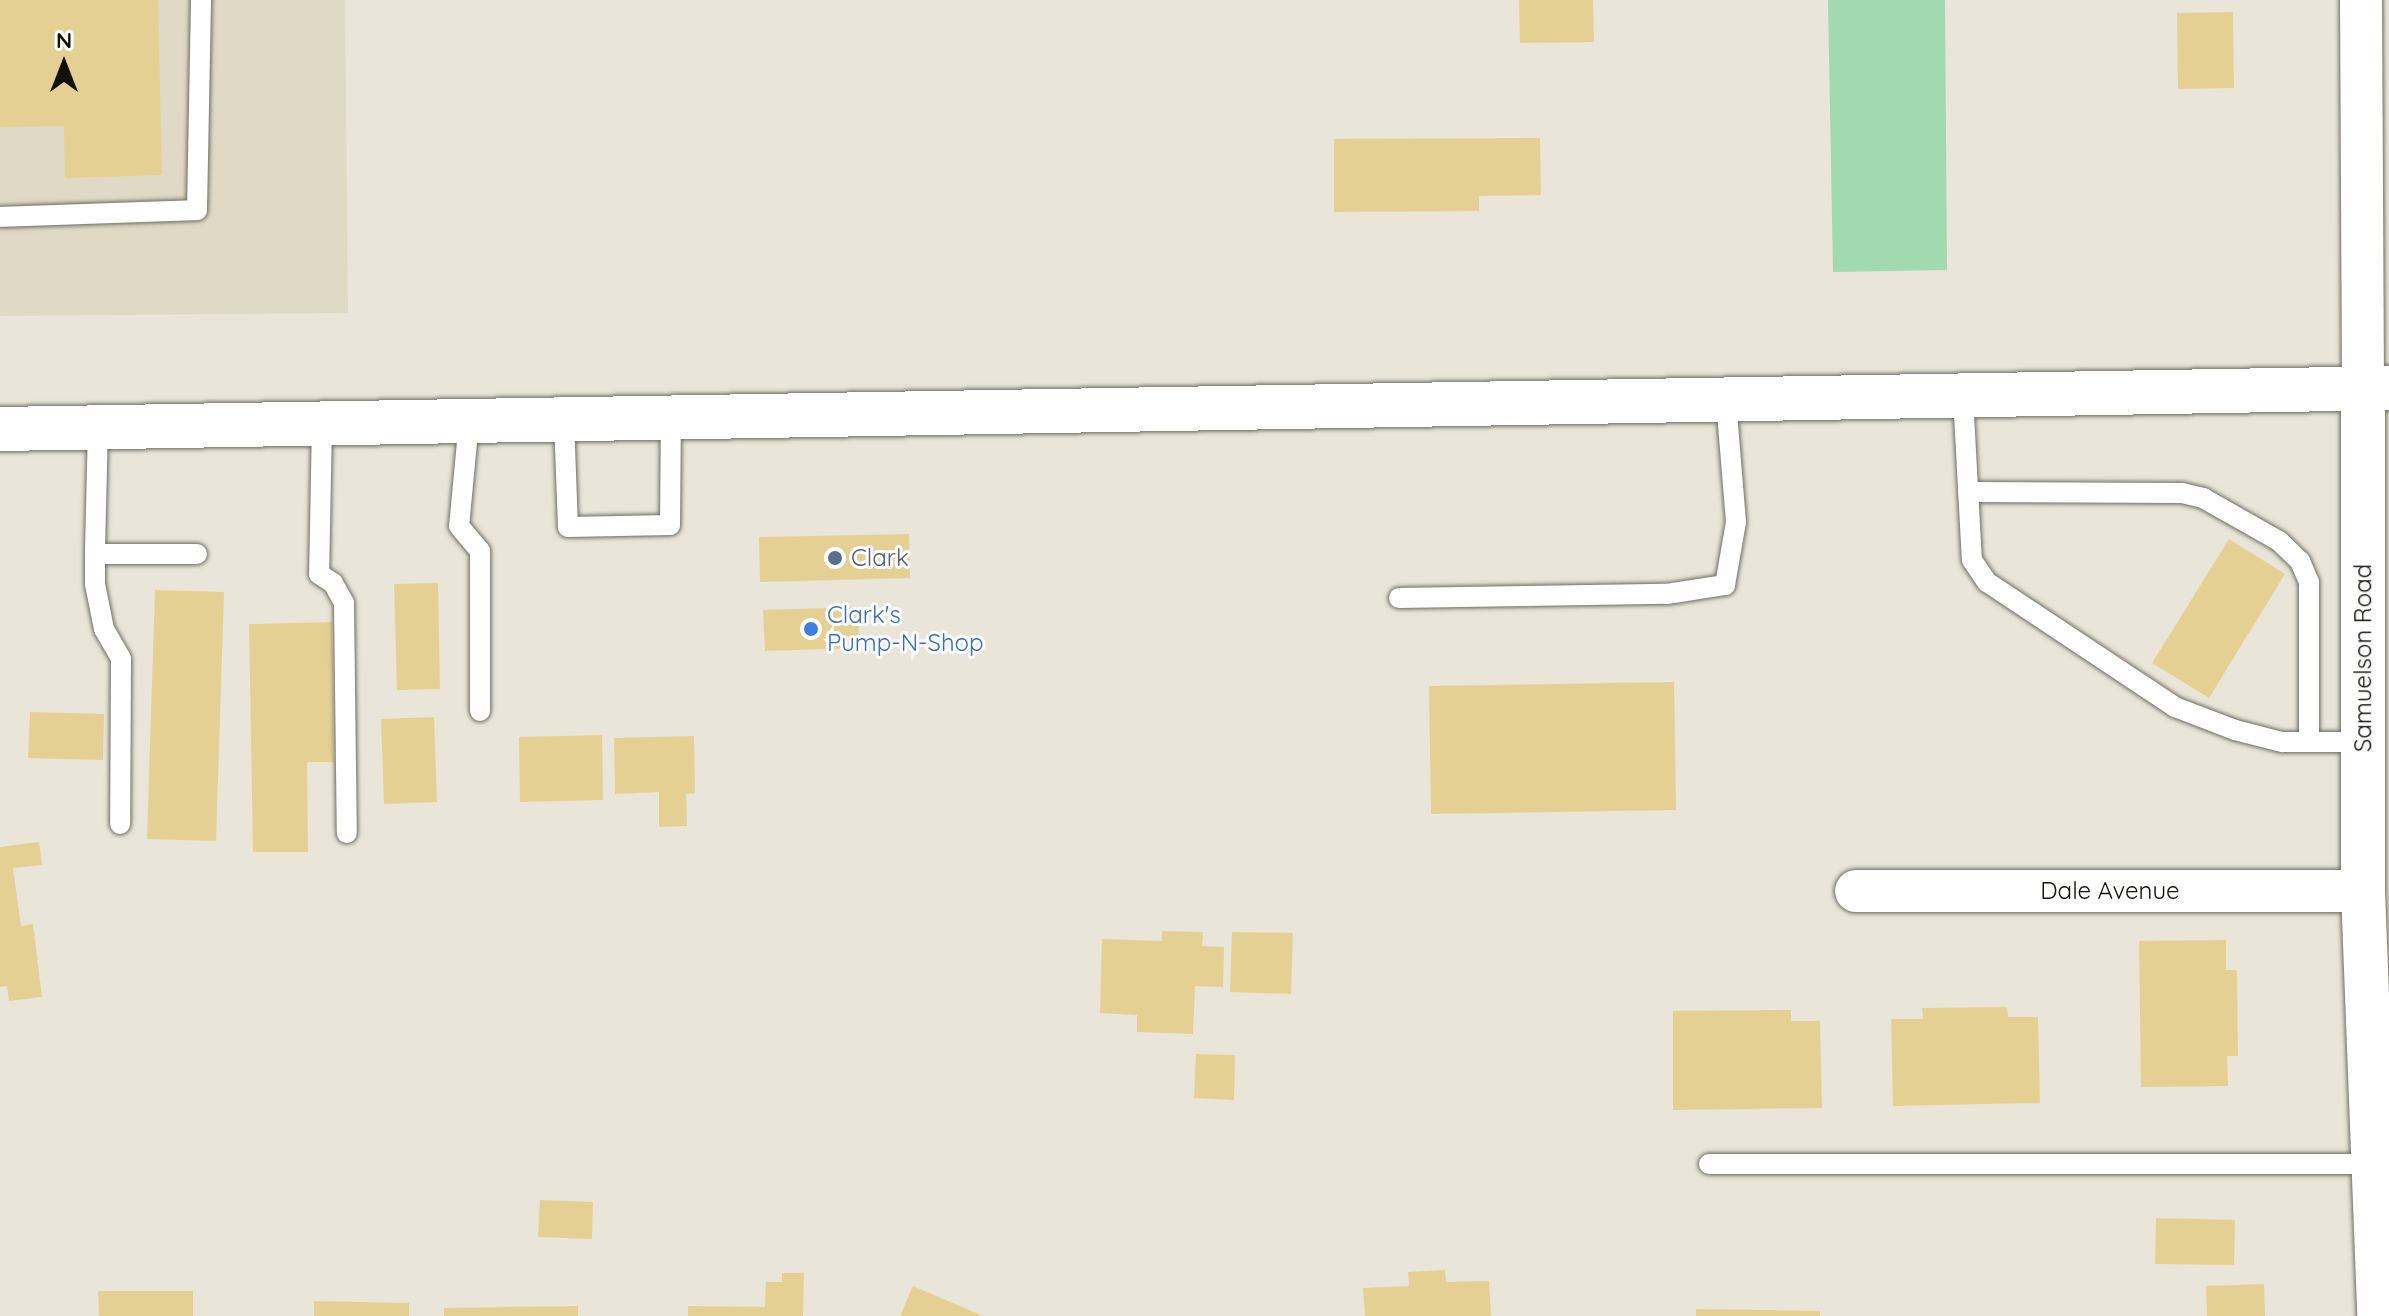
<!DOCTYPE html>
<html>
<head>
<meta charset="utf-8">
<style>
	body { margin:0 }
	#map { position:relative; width:2389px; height:1316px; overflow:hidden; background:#e9e5d9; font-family:Quicksand,sans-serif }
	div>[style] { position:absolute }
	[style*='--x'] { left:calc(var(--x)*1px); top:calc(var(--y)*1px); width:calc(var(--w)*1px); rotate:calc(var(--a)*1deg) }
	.built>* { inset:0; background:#dfd9c5 }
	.green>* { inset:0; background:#a1d9b1 }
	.building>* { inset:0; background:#e5d094 }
	.roads { filter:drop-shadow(0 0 2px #706d62) drop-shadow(0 0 2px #706d62) }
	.lane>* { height:20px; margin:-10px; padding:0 10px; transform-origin:10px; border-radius:10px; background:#fff }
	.street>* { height:42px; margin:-21px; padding:0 21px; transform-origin:21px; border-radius:21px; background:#fff }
	.secondary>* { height:44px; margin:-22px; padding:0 22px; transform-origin:22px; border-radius:22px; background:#fff }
	.primary>* { height:44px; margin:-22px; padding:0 22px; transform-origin:22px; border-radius:22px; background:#fff }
	.dots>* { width:22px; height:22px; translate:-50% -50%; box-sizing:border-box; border:4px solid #fff; border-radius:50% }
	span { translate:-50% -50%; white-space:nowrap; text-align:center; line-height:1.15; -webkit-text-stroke:6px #fff; paint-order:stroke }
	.service-label { font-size:24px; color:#4e5e75 }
	.left { translate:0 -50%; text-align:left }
	.shop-label { font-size:24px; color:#366cbe }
	.street-label { font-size:24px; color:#11100b }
	.north { position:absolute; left:24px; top:24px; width:80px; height:80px; -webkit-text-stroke:6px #fff; paint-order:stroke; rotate:0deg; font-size:22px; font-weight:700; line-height:32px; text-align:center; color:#11100b }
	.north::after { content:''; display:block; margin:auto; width:28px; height:36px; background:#11100b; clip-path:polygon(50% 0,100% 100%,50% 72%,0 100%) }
</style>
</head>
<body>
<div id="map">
	<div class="built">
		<div style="clip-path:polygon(0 0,345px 0,348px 313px,0 316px)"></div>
	</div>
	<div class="green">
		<div style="clip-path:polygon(1828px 0,1945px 0,1947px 270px,1833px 272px)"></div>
	</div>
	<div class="building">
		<div style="clip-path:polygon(0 0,158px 0,162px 175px,65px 178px,64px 126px,0 127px)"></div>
		<div style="clip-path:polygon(1519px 0,1593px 0,1594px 42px,1520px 43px)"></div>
		<div style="clip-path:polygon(2233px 12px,2234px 88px,2178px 89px,2177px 13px)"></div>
		<div style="clip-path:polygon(1540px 138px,1541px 195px,1479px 196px,1479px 211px,1334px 212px,1334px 139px)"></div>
		<div style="clip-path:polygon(909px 534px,910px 578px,760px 582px,759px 537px)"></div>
		<div style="clip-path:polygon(2229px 539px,2285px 574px,2209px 698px,2152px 663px)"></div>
		<div style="clip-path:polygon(438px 583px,440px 689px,397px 690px,394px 584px)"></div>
		<div style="clip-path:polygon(155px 590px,224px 592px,216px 841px,147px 839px)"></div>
		<div style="clip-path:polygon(858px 607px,859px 648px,765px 651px,763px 610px)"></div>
		<div style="clip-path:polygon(332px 622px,334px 762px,307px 762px,308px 852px,253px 852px,249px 624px)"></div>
		<div style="clip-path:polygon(1674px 682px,1676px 810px,1431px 814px,1429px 686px)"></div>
		<div style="clip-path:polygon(30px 712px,104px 714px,103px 760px,28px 758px)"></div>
		<div style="clip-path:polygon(434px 717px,437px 802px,384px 804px,381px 719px)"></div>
		<div style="clip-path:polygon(602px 735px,603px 800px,520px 802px,519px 737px)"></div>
		<div style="clip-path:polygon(694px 736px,695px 793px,686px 794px,687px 826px,659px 827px,659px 792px,615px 794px,614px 738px)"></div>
		<div style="clip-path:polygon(39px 842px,42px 865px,13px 868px,21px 926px,33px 924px,42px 997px,9px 1001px,7px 986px,0 987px,0 847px)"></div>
		<div style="clip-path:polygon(1162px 931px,1203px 932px,1202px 946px,1224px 947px,1223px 987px,1195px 986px,1193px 1034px,1137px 1032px,1137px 1015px,1100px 1013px,1102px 939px,1162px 941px)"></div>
		<div style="clip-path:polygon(1232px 932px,1293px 933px,1291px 994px,1230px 992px)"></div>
		<div style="clip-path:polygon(2226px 940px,2226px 970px,2237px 970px,2238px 1056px,2227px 1056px,2228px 1086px,2141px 1087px,2139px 941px)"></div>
		<div style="clip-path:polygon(2007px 1007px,2008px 1017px,2038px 1017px,2040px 1103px,1893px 1106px,1891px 1019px,1923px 1019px,1922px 1008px)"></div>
		<div style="clip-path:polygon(1791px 1010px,1791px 1021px,1820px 1021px,1822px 1108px,1673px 1110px,1673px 1011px)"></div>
		<div style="clip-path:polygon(1196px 1054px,1235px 1055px,1234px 1100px,1194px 1098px)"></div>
		<div style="clip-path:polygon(540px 1200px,593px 1202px,592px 1239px,538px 1237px)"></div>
		<div style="clip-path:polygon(2156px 1218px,2235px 1220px,2234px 1265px,2155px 1264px)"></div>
		<div style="clip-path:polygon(1445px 1270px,1446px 1282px,1489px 1281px,1491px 1316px,1365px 1316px,1363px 1288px,1409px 1286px,1408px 1272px)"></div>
		<div style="clip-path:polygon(782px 1273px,804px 1273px,803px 1316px,688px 1316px,688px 1306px,765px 1307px,766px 1282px,782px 1282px)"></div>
		<div style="clip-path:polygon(2264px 1284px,2265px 1316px,2207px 1316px,2206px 1286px)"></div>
		<div style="clip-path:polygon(913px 1286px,983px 1316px,900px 1316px)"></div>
		<div style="clip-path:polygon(98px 1291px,193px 1291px,193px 1316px,99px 1316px)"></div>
		<div style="clip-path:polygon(314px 1301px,409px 1303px,409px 1316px,314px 1316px)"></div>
		<div style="clip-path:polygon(578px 1306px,578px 1316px,444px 1316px,444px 1308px)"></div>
		<div style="clip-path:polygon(1696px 1309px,1820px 1311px,1820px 1316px,1696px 1316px)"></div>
	</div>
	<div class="roads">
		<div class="lane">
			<div style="--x:0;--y:217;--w:197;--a:-2"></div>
			<div style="--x:197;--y:210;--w:210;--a:-88.9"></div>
			<div style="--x:1963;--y:396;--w:164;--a:86.9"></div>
			<div style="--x:1972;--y:560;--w:27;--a:56"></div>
			<div style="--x:1987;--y:582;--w:226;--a:33.6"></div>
			<div style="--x:2175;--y:707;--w:64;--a:21"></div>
			<div style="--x:2235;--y:730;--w:49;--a:14.3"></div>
			<div style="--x:2282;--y:742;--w:81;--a:0"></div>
			<div style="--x:564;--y:419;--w:108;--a:87.9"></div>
			<div style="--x:568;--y:527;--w:102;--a:-1.1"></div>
			<div style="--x:670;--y:525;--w:108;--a:-89.5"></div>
			<div style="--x:469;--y:421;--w:105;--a:95.4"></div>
			<div style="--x:459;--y:526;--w:33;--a:50"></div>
			<div style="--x:480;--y:551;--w:160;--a:90"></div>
			<div style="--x:322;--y:423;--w:151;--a:91.1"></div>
			<div style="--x:319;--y:574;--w:17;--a:33"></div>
			<div style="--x:333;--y:583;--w:23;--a:61"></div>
			<div style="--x:344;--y:603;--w:230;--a:89.3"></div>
			<div style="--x:98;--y:427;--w:127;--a:91.4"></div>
			<div style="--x:95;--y:554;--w:102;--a:0"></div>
			<div style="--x:1968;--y:492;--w:214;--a:0.3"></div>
			<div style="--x:2182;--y:493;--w:22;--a:13"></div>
			<div style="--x:2203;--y:498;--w:87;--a:29.5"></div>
			<div style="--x:2279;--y:541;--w:29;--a:44"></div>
			<div style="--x:2300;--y:561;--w:23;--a:67"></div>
			<div style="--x:2309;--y:582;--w:160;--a:90"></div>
			<div style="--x:95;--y:554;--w:30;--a:90"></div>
			<div style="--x:95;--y:584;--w:46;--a:78.7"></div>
			<div style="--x:104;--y:629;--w:34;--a:60"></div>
			<div style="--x:121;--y:659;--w:165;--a:90.3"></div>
			<div style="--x:1399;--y:598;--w:268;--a:-0.9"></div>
			<div style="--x:1667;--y:594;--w:59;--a:-8.8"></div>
			<div style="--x:1725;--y:585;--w:64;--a:-80.1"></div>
			<div style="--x:1736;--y:522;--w:122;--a:-94.7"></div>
			<div style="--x:1709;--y:1164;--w:664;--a:0"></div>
		</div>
		<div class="street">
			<div style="--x:2361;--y:0;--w:389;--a:89.7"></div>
			<div style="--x:1856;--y:891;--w:507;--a:0"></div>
		</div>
		<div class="secondary">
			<div style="--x:2363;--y:389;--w:502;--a:90"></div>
			<div style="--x:2363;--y:891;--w:425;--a:87.8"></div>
		</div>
		<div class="primary">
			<div style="--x:0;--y:429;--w:2389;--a:-0.98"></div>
		</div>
	</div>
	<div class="dots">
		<div style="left:835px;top:558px;background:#5c6f8a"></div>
		<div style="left:811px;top:629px;background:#3f7fe0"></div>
	</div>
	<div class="service-label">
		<span class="left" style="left:851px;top:558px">Clark</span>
	</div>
	<div class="shop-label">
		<span class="left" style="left:827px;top:629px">Clark's<br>Pump-N-Shop</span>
	</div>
	<div class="street-label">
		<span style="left:2363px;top:658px;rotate:-90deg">Samuelson Road</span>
		<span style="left:2110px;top:891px">Dale Avenue</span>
	</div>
	<div class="north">N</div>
</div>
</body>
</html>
